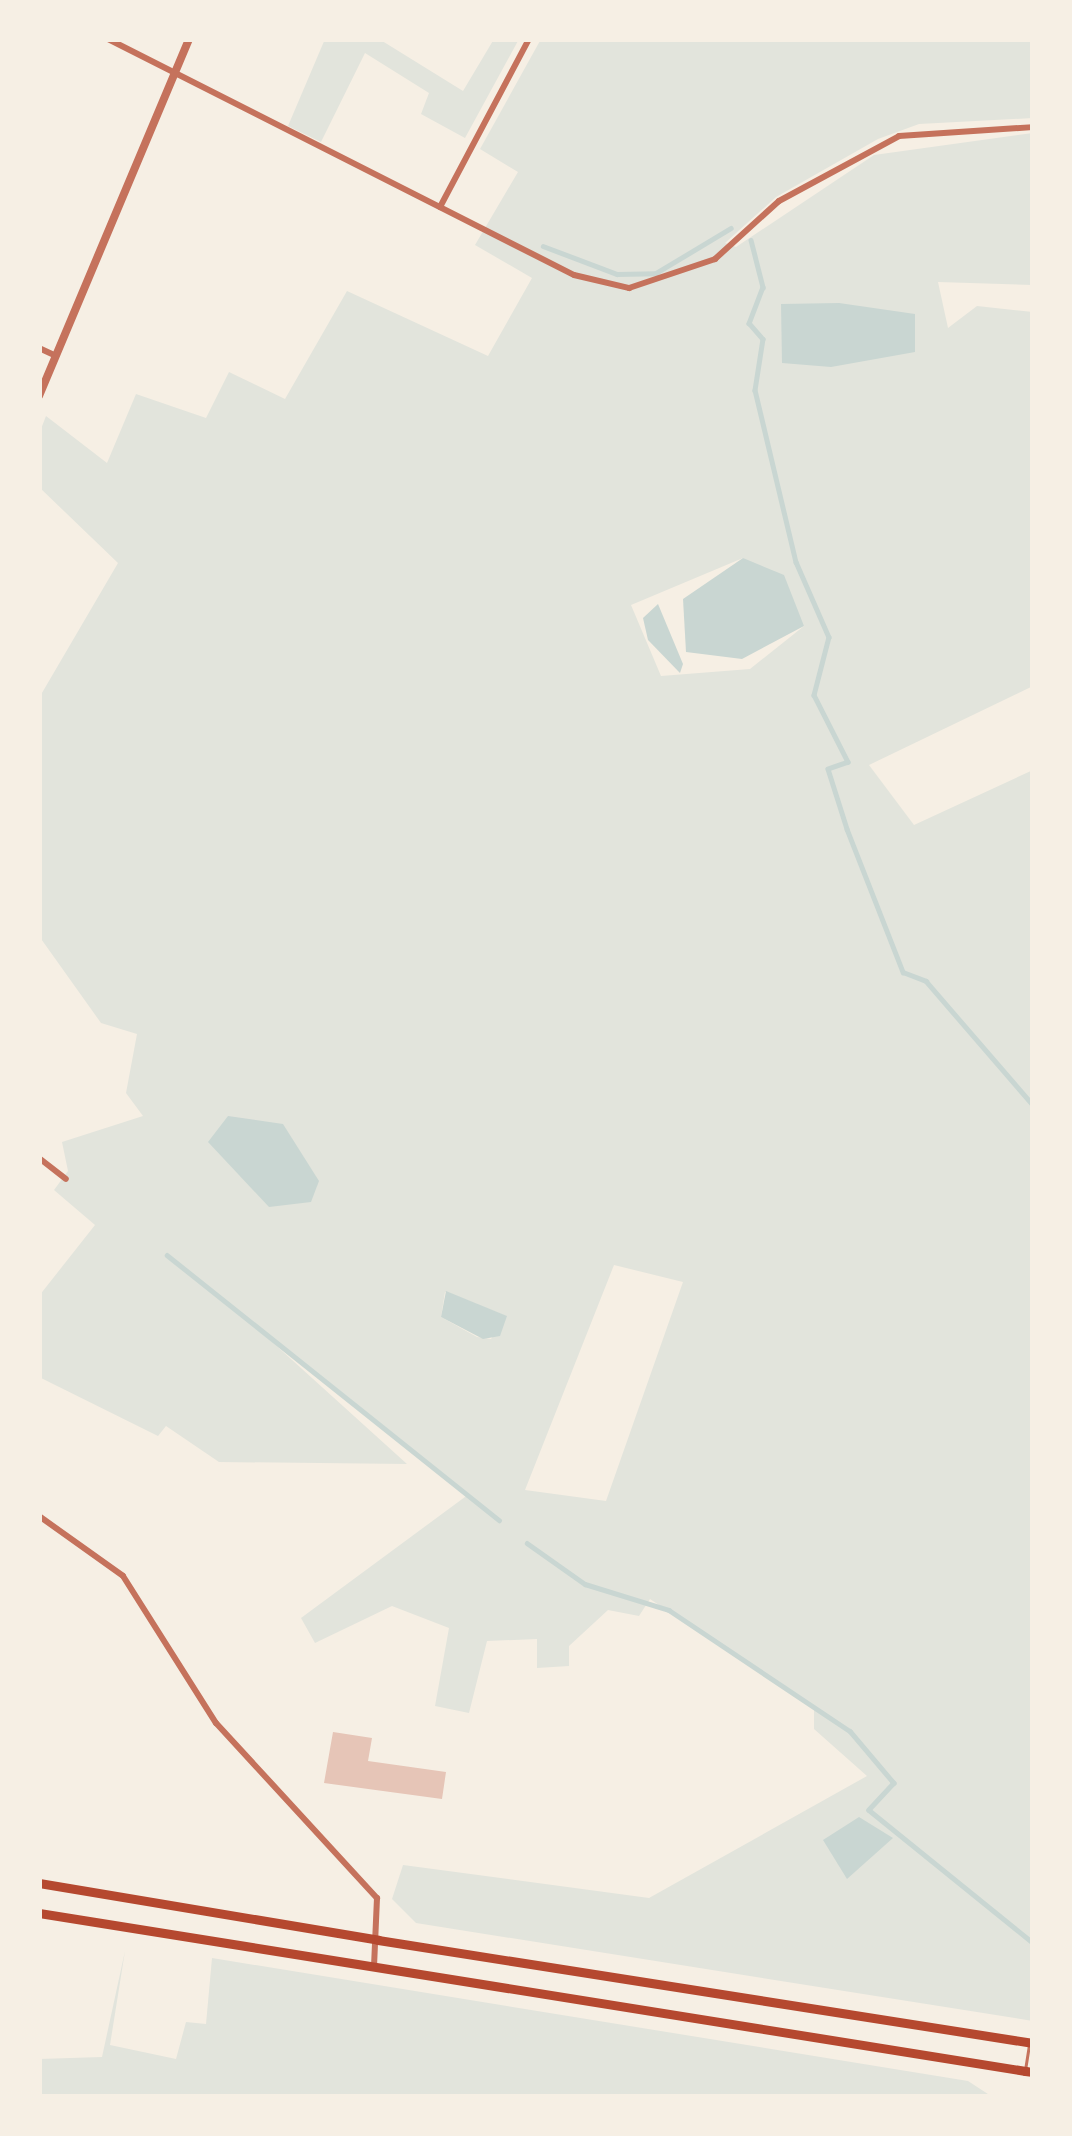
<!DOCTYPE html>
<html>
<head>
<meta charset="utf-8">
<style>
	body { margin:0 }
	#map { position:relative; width:1072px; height:2136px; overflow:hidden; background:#f6efe4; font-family:Helvetica,sans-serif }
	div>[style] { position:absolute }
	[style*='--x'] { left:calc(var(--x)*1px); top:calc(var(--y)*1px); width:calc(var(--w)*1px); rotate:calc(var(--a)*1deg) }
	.green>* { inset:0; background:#e2e4dc }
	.water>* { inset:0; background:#c9d6d2 }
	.stream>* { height:4.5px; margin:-2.25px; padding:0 2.25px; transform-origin:2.25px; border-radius:2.25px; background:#c9d6d2 }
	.building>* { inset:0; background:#e6c5b7 }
	.service>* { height:3px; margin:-1.5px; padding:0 1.5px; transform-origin:1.5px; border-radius:1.5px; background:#c5725c }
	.minor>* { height:6px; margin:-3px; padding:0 3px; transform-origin:3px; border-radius:3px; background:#c5725c }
	.tertiary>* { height:8px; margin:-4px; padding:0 4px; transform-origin:4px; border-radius:4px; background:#c5725c }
	.primary>* { height:9px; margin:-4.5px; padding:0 4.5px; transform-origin:4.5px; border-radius:4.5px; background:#b5482f }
	.trunk>* { height:9px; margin:-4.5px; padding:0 4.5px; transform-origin:4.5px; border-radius:4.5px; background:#b5482f }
	span { translate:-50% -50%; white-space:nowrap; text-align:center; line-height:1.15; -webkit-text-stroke:10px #f6efe4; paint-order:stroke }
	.frame { position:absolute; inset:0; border:42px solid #f6efe4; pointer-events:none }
</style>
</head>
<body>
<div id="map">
	<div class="green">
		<div style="clip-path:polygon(325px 39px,379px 39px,463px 91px,494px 39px,519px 39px,465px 138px,421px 114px,429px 93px,365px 53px,321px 142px,288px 126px)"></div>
		<div style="clip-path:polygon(evenodd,541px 39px,1033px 39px,1033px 118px,919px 124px,878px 139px,776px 197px,725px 243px,736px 247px,874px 155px,1033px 133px,1033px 285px,938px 282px,948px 328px,977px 306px,1033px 312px,1033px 686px,869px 765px,914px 825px,1033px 770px,1033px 2021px,416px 1923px,392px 1899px,403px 1865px,649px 1898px,867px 1776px,814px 1729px,814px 1709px,650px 1599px,639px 1616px,608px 1610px,569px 1646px,569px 1666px,537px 1668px,537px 1639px,487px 1641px,469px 1713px,435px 1706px,449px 1628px,392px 1606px,315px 1643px,301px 1618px,469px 1494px,270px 1340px,407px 1464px,219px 1462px,166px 1426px,158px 1436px,39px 1377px,39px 1296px,95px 1225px,54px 1190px,68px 1171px,62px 1142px,143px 1116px,126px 1093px,137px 1034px,101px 1023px,39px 936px,39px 698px,118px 563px,39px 487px,39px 434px,46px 416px,107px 463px,136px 394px,206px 418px,229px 372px,285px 399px,347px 291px,488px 356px,532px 278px,475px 245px,518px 172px,480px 149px,541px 39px,743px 558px,804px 626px,750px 669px,661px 676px,631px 605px,743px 558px,541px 39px,614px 1265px,683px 1282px,606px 1501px,525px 1490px,614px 1265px,541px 39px,445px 1292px,447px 1292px,506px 1316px,491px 1339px,477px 1337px,441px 1317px,445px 1292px)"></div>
		<div style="clip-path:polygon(125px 1951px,110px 2045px,176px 2059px,186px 2022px,206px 2024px,212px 1958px,968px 2081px,991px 2096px,39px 2097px,39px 2059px,102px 2057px)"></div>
	</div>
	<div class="water">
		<div style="clip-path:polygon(839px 303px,915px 314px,915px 352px,831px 367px,782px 363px,781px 304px)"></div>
		<div style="clip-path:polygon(743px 558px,784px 575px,804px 626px,742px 659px,686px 652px,683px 599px)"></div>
		<div style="clip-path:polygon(658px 604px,683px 664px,680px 673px,648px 640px,643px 618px)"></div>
		<div style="clip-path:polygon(228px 1116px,283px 1124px,319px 1181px,311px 1202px,269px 1207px,208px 1142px)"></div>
		<div style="clip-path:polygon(446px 1291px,507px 1316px,500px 1336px,483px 1339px,441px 1317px)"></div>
		<div style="clip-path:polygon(859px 1817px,893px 1838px,847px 1879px,823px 1840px)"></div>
	</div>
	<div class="stream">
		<div style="--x:751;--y:240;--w:49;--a:75.7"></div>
		<div style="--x:763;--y:287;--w:39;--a:111"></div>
		<div style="--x:749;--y:323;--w:21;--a:49"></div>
		<div style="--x:763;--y:339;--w:52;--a:98.9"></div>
		<div style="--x:755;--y:390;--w:177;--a:76.6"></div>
		<div style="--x:796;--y:562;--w:82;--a:66.3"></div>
		<div style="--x:829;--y:637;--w:60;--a:104.5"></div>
		<div style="--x:814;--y:695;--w:75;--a:63.1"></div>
		<div style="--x:848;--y:762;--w:21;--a:161"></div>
		<div style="--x:828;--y:769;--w:63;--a:72.4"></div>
		<div style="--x:847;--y:829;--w:154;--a:68.6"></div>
		<div style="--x:903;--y:972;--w:25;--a:21"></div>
		<div style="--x:926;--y:981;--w:164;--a:49.2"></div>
		<div style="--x:543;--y:246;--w:79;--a:20.7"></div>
		<div style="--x:617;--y:274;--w:39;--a:-1"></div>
		<div style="--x:656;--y:273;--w:87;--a:-31"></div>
		<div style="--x:167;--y:1255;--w:425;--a:38.6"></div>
		<div style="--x:527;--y:1543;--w:71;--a:35.3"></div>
		<div style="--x:585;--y:1584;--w:88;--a:17.2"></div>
		<div style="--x:669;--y:1610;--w:218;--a:33.8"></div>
		<div style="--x:850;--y:1731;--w:68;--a:49.8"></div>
		<div style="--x:894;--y:1783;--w:37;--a:133"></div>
		<div style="--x:869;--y:1810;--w:211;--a:39"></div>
	</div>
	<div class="building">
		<div style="clip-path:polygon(333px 1732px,372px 1738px,368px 1761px,446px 1772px,442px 1799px,324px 1783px)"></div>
	</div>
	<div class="service">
		<div style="--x:1025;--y:2070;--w:26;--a:-81"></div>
	</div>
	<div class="minor">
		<div style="--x:108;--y:39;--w:522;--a:26.86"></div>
		<div style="--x:574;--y:275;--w:57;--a:13.3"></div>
		<div style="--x:629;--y:288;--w:91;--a:-18.6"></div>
		<div style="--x:715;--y:259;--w:86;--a:-42.2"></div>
		<div style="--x:779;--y:201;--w:136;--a:-28.4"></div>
		<div style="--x:899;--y:136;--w:134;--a:-3.8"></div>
		<div style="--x:440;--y:207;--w:190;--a:-62.1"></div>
		<div style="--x:39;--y:348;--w:19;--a:25"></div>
		<div style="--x:39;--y:1158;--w:34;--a:38"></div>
		<div style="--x:39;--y:1516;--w:103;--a:35.5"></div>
		<div style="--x:123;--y:1576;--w:174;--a:57.7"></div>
		<div style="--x:216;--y:1723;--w:238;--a:47.4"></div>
		<div style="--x:377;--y:1898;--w:70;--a:92.5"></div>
	</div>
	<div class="tertiary">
		<div style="--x:39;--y:396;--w:387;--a:-67.2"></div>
	</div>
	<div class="primary">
		<div style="--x:39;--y:1883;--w:344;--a:9.5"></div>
		<div style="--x:39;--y:1913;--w:999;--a:9.1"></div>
	</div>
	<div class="trunk">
		<div style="--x:378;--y:1940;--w:663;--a:8.94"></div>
		<div style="--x:1025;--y:2071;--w:8;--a:7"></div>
	</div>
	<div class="frame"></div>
</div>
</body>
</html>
